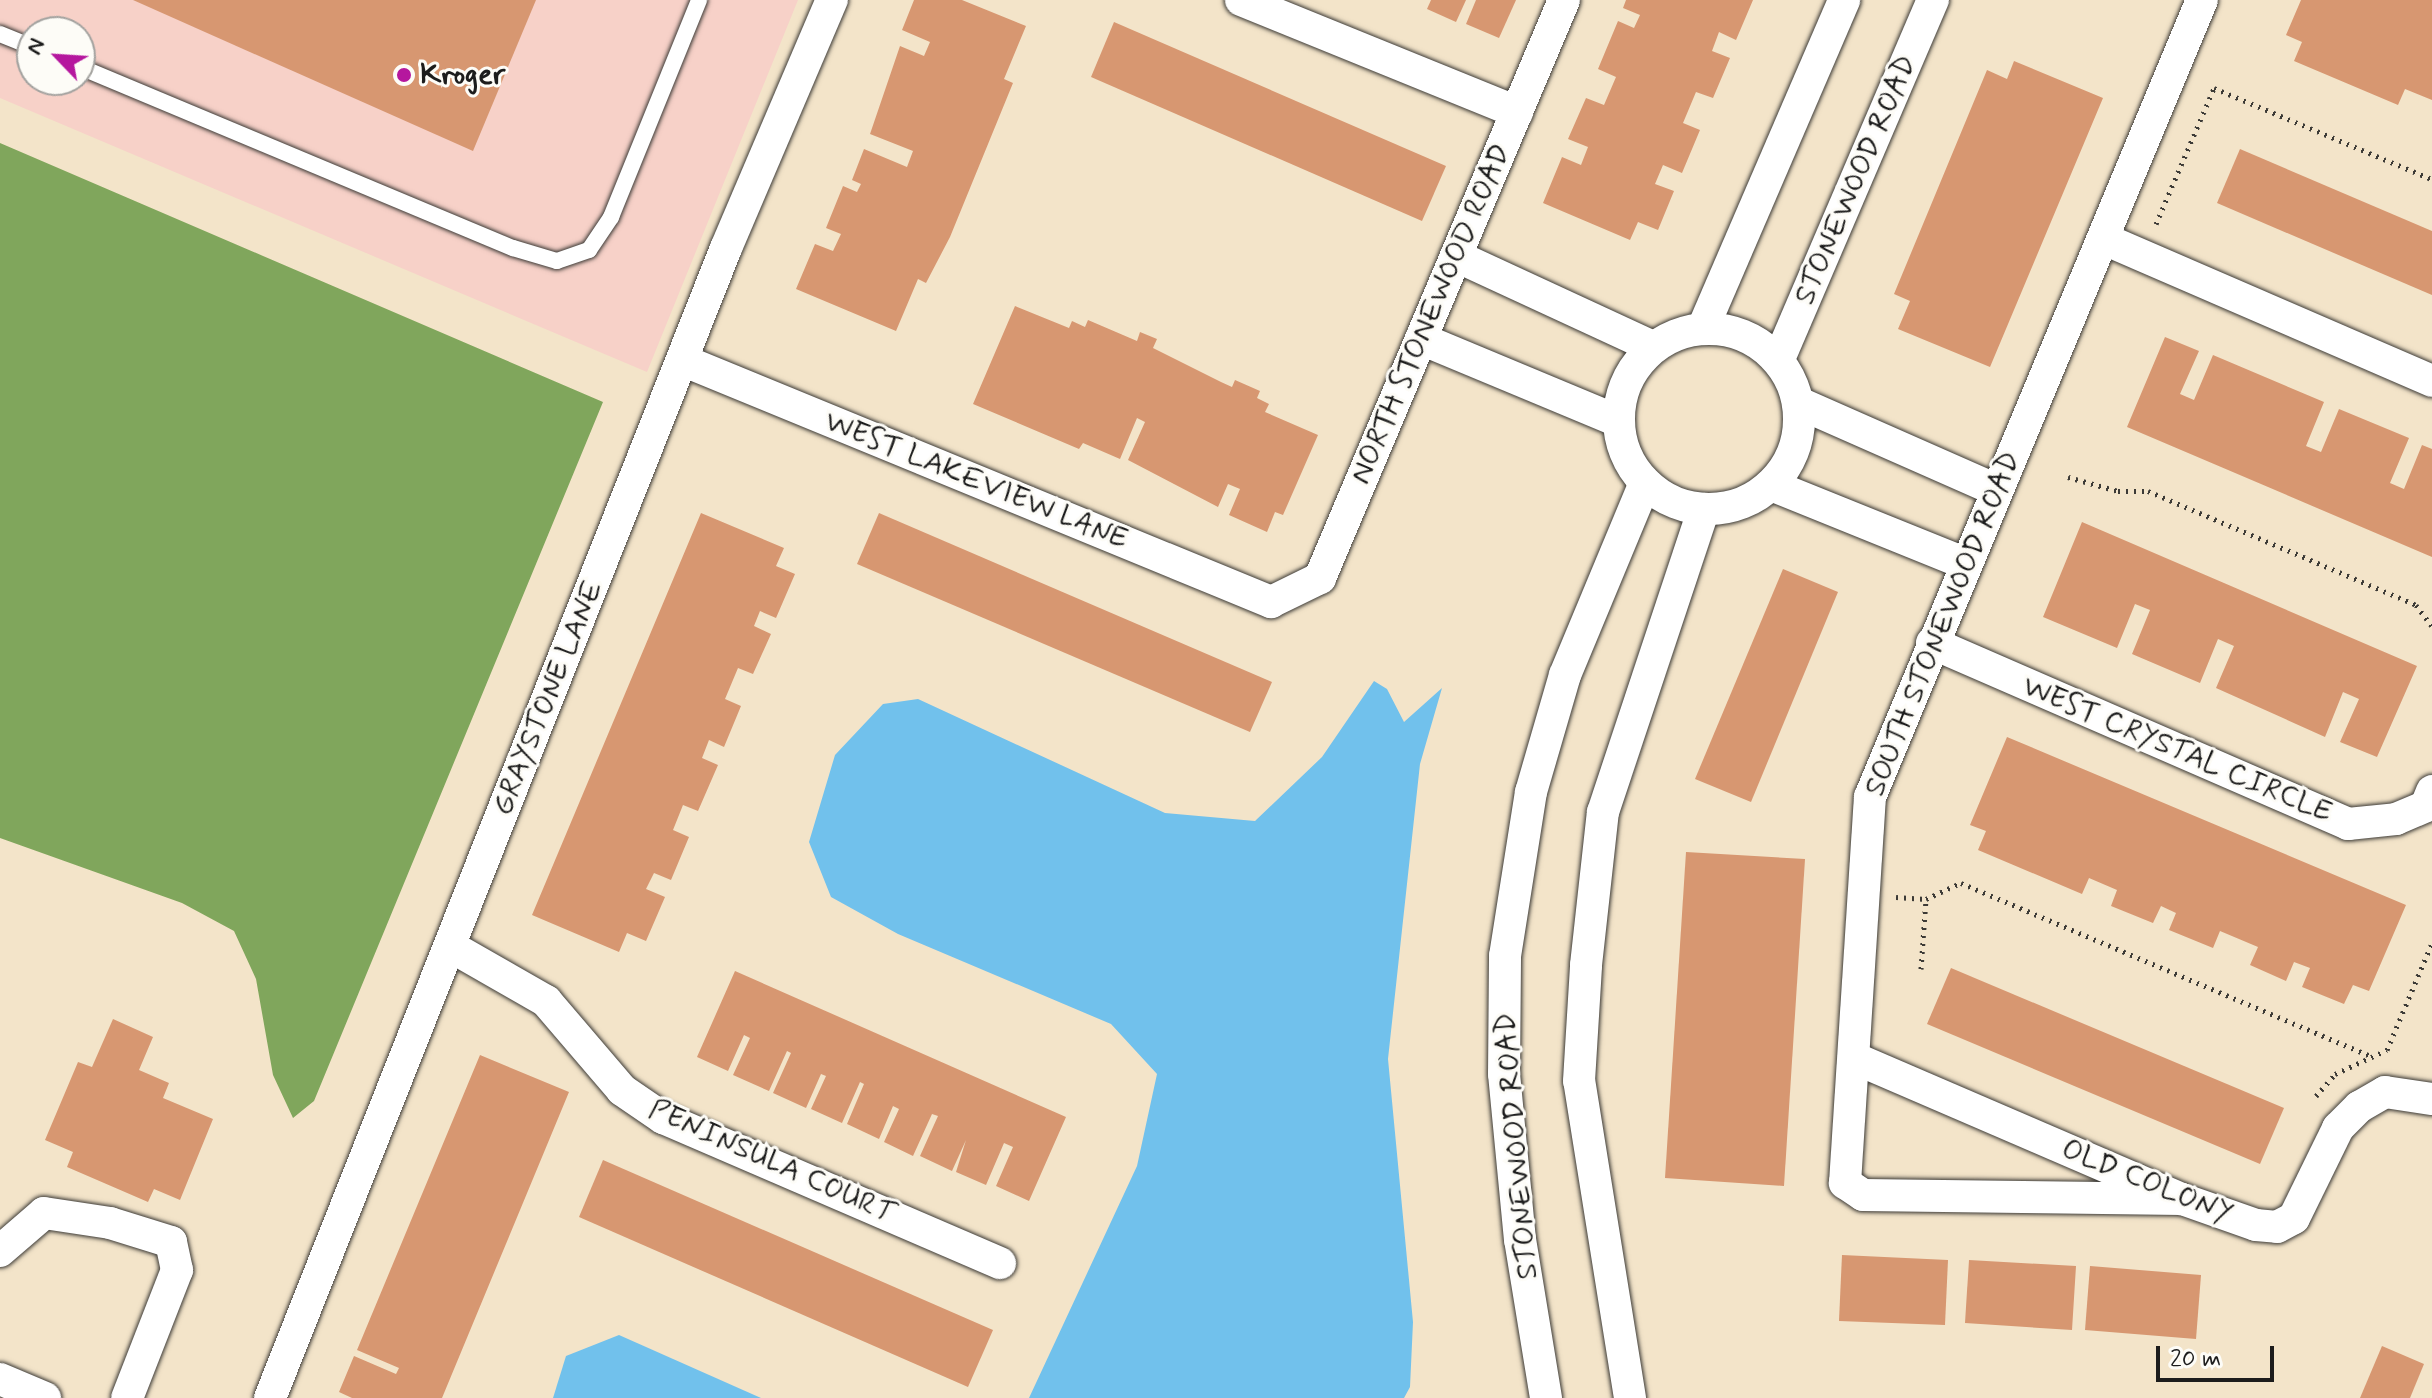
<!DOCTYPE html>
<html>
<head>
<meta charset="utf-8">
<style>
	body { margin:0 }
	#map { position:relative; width:2432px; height:1398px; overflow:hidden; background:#f3e4c9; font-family:Mynerve,sans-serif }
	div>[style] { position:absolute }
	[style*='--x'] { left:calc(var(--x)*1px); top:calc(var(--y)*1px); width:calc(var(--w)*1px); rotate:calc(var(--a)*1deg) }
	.built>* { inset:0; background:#f7d1c8 }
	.forest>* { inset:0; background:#80a65c }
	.water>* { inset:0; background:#71c1ec }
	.building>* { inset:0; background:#d79771 }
	.path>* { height:5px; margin-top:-2.5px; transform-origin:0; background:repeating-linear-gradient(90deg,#3c3a36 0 2px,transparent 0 8px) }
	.roads { filter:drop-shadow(0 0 2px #3c3a36) drop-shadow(0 0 2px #3c3a36) }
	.service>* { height:16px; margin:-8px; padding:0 8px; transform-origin:8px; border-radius:8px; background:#fff }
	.minor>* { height:32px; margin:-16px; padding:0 16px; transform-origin:16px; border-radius:16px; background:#fff }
	.minor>.ring { margin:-16px; padding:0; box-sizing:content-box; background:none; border:32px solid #fff; border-radius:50% }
	.dots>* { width:22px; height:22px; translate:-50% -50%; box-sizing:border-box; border:4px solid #fdfcf7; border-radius:50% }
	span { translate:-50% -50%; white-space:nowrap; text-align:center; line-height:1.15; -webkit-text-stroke:6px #fdfcf7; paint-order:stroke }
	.poi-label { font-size:30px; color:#1c1c1c; font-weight:700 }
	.left { translate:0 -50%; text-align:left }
	.street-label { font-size:30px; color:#1c1c1c }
	.north { position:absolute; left:16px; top:16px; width:80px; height:80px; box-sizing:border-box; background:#fdfcf7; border:2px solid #a3a29f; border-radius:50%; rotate:295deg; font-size:22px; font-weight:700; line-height:32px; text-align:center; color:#1c1c1c }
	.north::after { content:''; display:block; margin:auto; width:28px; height:36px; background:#b5179e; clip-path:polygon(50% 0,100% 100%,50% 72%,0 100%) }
	.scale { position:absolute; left:2156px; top:1346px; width:118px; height:36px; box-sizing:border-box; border:4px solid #1c1c1c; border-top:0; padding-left:10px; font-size:24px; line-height:28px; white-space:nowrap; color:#1c1c1c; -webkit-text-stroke:6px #fdfcf7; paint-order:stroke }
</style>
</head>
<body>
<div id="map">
	<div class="built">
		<div style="clip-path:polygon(evenodd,0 0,798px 0,647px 372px,0 98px,0 0,32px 32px,80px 32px,80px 80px,32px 80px,32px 32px)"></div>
	</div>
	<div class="forest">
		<div style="clip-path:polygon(0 143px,603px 402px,314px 1101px,293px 1118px,273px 1075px,256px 979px,234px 931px,182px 903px,0 838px)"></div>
	</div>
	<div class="water">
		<div style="clip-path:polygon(1374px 681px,1387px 689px,1404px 722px,1442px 688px,1420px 764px,1388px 1059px,1413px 1322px,1410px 1387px,1404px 1398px,1029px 1398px,1137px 1166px,1157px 1074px,1111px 1024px,898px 934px,831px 897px,809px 842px,835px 755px,883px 704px,918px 699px,1165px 813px,1255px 821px,1322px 757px)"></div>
		<div style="clip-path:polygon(619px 1335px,761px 1398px,553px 1398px,566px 1356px)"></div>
	</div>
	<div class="building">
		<div style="clip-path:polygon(133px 0,536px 0,473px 151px)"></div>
		<div style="clip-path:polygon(914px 0,962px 0,1026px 26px,1004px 79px,1013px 83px,950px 237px,926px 283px,918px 279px,896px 331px,796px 289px,815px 244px,833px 251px,841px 234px,826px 228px,843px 186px,857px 192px,861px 184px,852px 180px,864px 149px,907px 167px,913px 151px,870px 134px,900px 46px,924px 56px,930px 42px,902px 30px)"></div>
		<div style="clip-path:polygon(1431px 0,1466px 0,1456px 22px,1427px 9px)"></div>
		<div style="clip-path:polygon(1476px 0,1516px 0,1499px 38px,1466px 24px)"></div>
		<div style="clip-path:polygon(1626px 0,1753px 0,1736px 40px,1719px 32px,1712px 51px,1730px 58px,1713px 98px,1696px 92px,1683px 123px,1700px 130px,1682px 173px,1663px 165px,1655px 184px,1674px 191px,1658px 230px,1638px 222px,1630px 240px,1543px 203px,1562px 157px,1581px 165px,1588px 147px,1568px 139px,1586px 98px,1604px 105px,1616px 77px,1598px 69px,1618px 21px,1634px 28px,1640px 15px,1623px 8px)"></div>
		<div style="clip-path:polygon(2301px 0,2432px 0,2432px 100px,2405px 89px,2398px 105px,2294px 61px,2302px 42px,2286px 35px)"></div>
		<div style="clip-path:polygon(1114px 22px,1446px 166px,1422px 221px,1091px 77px)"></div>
		<div style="clip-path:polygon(2014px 61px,2103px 98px,1990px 367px,1898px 329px,1910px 301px,1894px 294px,1987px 70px,2007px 79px)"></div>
		<div style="clip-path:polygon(2240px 149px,2432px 231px,2432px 295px,2217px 203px)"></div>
		<div style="clip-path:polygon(1015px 306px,1069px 328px,1072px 321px,1085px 327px,1088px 320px,1137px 341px,1140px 332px,1157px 339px,1153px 348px,1221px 382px,1232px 387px,1235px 380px,1260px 391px,1257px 398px,1269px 404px,1265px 412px,1318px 435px,1283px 515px,1275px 512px,1267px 532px,1229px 515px,1240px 489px,1228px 484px,1218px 507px,1128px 460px,1145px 422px,1137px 418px,1120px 459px,1083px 443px,1079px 449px,973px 404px)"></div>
		<div style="clip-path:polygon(2165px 337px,2199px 351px,2180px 394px,2194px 400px,2213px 355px,2324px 402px,2306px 446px,2321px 452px,2339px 409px,2409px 438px,2390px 483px,2404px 489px,2422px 445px,2432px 449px,2432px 557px,2127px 427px)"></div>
		<div style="clip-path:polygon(701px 513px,784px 548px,776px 566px,795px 574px,776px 618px,760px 611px,754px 626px,771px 634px,753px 674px,738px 668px,725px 699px,741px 706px,724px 747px,709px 740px,702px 758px,718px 765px,698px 811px,683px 805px,673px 830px,689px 837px,671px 880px,654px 873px,646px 889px,665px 897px,646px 941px,627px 933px,619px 952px,532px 915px)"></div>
		<div style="clip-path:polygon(879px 513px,1272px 682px,1250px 732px,857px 564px)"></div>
		<div style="clip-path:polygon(2082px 522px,2417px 666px,2377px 757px,2340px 742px,2359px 699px,2343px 692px,2325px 737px,2216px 688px,2234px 646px,2218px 639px,2200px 683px,2132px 654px,2150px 610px,2135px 604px,2117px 648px,2043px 617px)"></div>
		<div style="clip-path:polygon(1783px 569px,1838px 592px,1751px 802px,1695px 779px)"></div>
		<div style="clip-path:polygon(2007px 737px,2406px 905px,2369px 991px,2353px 985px,2344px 1004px,2302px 987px,2310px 968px,2294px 962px,2286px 981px,2250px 965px,2258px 947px,2220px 931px,2213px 948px,2169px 930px,2176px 913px,2161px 906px,2153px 923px,2111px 906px,2117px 890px,2089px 878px,2082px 894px,1978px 850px,1986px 831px,1970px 825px)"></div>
		<div style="clip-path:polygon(1686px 852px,1805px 859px,1784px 1186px,1665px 1178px)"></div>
		<div style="clip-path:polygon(1951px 968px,2284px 1108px,2260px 1164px,1927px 1024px)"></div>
		<div style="clip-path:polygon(735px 971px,1066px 1117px,1029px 1201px,996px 1186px,1013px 1147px,1004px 1143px,986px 1185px,956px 1172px,966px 1140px,952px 1171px,920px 1156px,938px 1116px,932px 1114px,913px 1156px,884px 1142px,899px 1109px,893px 1106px,879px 1139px,847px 1124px,864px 1084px,860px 1082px,842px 1123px,811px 1109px,826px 1076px,821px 1074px,806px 1108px,773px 1093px,791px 1053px,787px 1051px,769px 1091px,733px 1075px,750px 1038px,744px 1035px,728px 1071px,697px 1057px)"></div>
		<div style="clip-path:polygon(113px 1019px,153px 1037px,139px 1070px,169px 1083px,163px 1098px,213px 1119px,180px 1200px,154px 1189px,148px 1202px,67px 1167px,73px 1152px,45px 1140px,78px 1062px,92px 1067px)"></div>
		<div style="clip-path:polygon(480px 1055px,569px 1092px,442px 1398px,352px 1398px,339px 1392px,354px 1356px,396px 1374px,399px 1368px,357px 1350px)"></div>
		<div style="clip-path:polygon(603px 1160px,993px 1330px,968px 1387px,579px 1217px)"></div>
		<div style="clip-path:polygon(1842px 1255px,1948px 1260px,1945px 1325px,1839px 1321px)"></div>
		<div style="clip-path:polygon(1969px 1260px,2076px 1266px,2072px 1330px,1965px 1323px)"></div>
		<div style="clip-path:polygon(2090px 1266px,2201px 1275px,2196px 1339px,2085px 1330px)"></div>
		<div style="clip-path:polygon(2382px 1346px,2424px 1364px,2410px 1398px,2360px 1398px)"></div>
	</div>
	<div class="path">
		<div style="--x:2156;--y:224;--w:148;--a:-66.9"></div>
		<div style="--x:2214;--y:88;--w:236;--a:22.7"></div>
		<div style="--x:2068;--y:477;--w:52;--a:15.6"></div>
		<div style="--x:2118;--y:491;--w:30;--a:0"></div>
		<div style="--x:2148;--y:491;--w:291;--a:23"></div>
		<div style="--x:2416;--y:605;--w:26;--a:53"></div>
		<div style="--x:1896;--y:897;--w:30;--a:4"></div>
		<div style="--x:1926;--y:899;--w:38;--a:-25"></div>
		<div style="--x:1961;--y:883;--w:443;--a:22.9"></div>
		<div style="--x:1921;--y:969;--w:70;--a:-85.9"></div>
		<div style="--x:2316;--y:1096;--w:29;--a:-49"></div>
		<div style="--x:2335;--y:1074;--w:57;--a:-24.8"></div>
		<div style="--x:2387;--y:1050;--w:116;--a:-67.2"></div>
	</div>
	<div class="roads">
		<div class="service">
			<div style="--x:0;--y:34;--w:35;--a:22"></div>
			<div style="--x:80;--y:67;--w:469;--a:22.7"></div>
			<div style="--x:513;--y:248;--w:46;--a:16.5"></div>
			<div style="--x:557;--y:261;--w:34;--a:-19"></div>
			<div style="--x:589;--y:250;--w:40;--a:-56"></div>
			<div style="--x:611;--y:217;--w:234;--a:-67.9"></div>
		</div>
		<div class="minor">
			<div style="--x:1241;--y:0;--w:298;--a:22.1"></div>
			<div style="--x:2104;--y:239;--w:357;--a:23.4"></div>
			<div style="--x:1456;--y:256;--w:217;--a:24.8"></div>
			<div style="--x:1703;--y:328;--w:357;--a:-66.7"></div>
			<div class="ring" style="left:1619px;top:329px;width:148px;height:148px"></div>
			<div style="--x:1421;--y:339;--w:213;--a:22.6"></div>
			<div style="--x:1779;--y:359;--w:391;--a:-66.8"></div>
			<div style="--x:682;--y:360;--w:637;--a:22.34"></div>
			<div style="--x:1271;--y:602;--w:55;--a:-26.1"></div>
			<div style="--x:1320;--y:578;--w:627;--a:-67.11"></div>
			<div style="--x:1799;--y:403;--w:215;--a:23.8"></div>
			<div style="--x:1771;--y:485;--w:208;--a:22"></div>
			<div style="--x:1932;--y:643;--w:454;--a:23.5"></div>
			<div style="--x:2348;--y:824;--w:48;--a:-5.9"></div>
			<div style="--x:2396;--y:819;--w:33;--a:-23"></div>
			<div style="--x:2426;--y:806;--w:16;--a:-68"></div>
			<div style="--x:450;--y:946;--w:111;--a:29.8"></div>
			<div style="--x:546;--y:1001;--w:117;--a:49.5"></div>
			<div style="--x:622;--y:1090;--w:50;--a:34.3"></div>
			<div style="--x:663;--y:1118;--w:367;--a:23.3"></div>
			<div style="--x:1854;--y:1058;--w:357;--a:23.3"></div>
			<div style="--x:2182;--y:1199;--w:78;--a:19.4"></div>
			<div style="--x:2256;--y:1225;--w:21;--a:5"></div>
			<div style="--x:2277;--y:1227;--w:19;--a:-28"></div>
			<div style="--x:2294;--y:1218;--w:100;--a:-63.9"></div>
			<div style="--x:2338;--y:1128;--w:30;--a:-45"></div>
			<div style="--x:2359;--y:1107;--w:30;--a:-30"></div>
			<div style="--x:2385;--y:1092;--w:48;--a:8.5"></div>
			<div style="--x:2182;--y:1199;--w:319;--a:-179.3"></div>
			<div style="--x:1863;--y:1195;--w:22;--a:-146"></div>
			<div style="--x:1845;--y:1183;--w:387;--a:-86.3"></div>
			<div style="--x:1870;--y:797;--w:863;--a:-67.39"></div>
			<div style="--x:0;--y:1251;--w:58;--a:-40.8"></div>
			<div style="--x:44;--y:1213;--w:67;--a:8.6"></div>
			<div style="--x:110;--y:1223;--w:64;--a:17.3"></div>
			<div style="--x:171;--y:1242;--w:29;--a:78"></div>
			<div style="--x:177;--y:1270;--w:137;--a:111.3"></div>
			<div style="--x:0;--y:1379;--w:49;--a:22.9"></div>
			<div style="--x:270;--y:1398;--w:1237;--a:-68.37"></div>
			<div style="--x:726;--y:248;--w:270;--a:-66.9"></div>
			<div style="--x:1546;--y:1398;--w:160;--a:-99.3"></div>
			<div style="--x:1520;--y:1240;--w:167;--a:-95.5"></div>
			<div style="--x:1504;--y:1074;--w:118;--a:-89.5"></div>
			<div style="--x:1505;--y:956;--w:166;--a:-81"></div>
			<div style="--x:1531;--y:792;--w:122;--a:-73.8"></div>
			<div style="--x:1565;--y:675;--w:208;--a:-67.4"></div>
			<div style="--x:1630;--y:1398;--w:321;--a:-99.1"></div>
			<div style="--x:1579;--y:1081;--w:116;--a:-86.5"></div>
			<div style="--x:1586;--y:965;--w:154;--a:-83.7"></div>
			<div style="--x:1603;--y:812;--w:319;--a:-71.6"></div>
		</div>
	</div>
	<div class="dots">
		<div style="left:404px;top:75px;background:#b5179e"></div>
	</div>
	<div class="poi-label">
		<span class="left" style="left:420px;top:75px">Kroger</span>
	</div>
	<div class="street-label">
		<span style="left:1856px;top:180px;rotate:-67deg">STONEWOOD ROAD</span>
		<span style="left:1431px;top:314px;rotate:-67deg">NORTH STONEWOOD ROAD</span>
		<span style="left:976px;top:481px;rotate:22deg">WEST LAKEVIEW LANE</span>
		<span style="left:1943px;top:624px;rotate:-68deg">SOUTH STONEWOOD ROAD</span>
		<span style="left:548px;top:698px;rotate:-68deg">GRAYSTONE LANE</span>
		<span style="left:2177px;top:750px;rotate:23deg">WEST CRYSTAL CIRCLE</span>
		<span style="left:1517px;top:1146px;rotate:-95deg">STONEWOOD ROAD</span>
		<span style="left:772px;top:1162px;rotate:24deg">PENINSULA COURT</span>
		<span style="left:2147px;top:1182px;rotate:22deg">OLD COLONY</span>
	</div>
	<div class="north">N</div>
	<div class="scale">20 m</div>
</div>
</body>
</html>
